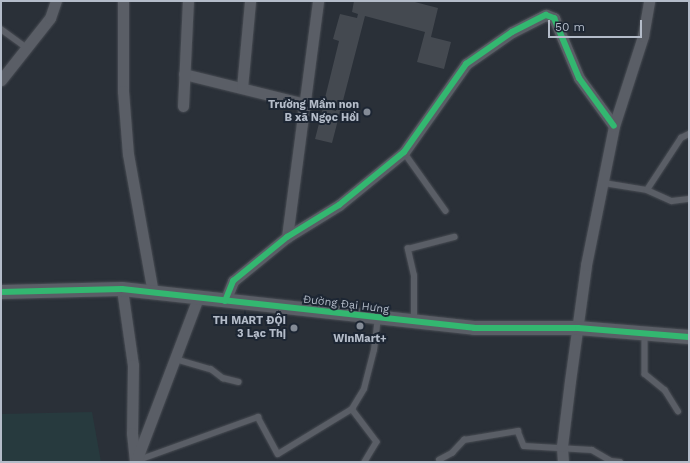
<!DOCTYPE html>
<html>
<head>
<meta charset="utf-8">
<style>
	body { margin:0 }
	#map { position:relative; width:690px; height:463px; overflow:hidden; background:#2a3038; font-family:"Work Sans",sans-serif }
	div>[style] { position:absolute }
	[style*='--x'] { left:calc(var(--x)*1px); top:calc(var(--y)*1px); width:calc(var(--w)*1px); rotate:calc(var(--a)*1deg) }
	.green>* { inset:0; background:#273a3e }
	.building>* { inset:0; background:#444950 }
	.roads { filter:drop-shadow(0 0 1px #484c53) drop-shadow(0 0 1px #484c53) }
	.service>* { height:5.5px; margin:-2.75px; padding:0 2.75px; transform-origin:2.75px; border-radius:2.75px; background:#5a5e66 }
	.minor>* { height:11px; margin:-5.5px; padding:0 5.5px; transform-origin:5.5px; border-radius:5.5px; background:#5a5e66 }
	.tertiary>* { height:14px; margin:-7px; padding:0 7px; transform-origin:7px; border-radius:7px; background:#5a5e66 }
	.cycleway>* { height:6px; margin:-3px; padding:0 3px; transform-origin:3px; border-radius:3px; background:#33b770 }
	.dots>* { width:11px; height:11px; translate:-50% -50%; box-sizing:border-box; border:2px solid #1d2633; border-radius:50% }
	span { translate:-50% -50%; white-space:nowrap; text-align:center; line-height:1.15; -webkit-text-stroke:4px #1d2633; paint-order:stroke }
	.poi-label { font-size:11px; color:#b4bcc9; font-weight:700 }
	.right { translate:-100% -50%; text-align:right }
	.street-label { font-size:11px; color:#b4bcc9 }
	.frame { position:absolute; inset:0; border:2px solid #b4bcc9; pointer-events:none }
	.scale { position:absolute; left:548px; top:20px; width:94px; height:18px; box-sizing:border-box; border:2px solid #b4bcc9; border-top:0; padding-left:5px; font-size:12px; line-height:14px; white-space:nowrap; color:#b4bcc9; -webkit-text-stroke:3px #1d2633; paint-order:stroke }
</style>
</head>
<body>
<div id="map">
	<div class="green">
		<div style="clip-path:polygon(92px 412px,101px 462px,1px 462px,1px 414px)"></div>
	</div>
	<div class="building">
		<div style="clip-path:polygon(354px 1px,411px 1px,438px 8px,431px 37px,451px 42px,444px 69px,417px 62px,425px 32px,365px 16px,332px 143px,315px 139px,323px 108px,336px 111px,337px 106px,324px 102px,339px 41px,333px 39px,340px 14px,357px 18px,358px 14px,352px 12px)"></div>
	</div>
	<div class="roads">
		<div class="service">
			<div style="--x:1;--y:29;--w:32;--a:36"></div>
			<div style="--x:404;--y:152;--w:72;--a:54.6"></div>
			<div style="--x:604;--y:183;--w:44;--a:9.2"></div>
			<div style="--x:647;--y:190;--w:27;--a:24"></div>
			<div style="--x:672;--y:201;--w:17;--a:-7"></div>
			<div style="--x:647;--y:190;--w:62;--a:-56.8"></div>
			<div style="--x:681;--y:138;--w:9;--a:-27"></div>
			<div style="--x:414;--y:322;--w:46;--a:-90"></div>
			<div style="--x:414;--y:276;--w:28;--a:-103"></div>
			<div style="--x:408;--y:249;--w:48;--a:-14.6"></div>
			<div style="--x:645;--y:334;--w:40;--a:90"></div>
			<div style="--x:645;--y:374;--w:26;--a:39"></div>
			<div style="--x:665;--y:390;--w:25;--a:58"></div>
			<div style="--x:175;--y:359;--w:37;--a:16"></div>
			<div style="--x:211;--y:369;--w:15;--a:37"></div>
			<div style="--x:223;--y:378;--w:16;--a:14"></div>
			<div style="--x:352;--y:409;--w:41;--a:52.9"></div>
			<div style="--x:377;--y:442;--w:23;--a:121"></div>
			<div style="--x:439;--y:460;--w:15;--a:-28"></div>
			<div style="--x:452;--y:453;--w:18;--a:-47"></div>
			<div style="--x:464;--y:440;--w:55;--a:-9.5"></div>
			<div style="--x:518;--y:431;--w:16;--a:68"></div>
			<div style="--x:524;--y:446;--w:68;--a:3.4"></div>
			<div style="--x:592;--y:450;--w:22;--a:30"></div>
			<div style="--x:611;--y:461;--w:9;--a:6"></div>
			<div style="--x:136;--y:461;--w:130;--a:-19.8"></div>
			<div style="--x:258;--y:417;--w:42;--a:61.6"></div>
			<div style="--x:278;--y:454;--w:87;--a:-31.3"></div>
			<div style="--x:352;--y:409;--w:23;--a:-59"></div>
			<div style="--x:364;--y:389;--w:40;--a:-75.6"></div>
			<div style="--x:374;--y:350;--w:31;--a:-83"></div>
		</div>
		<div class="minor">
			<div style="--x:123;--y:1;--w:90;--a:90"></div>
			<div style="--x:123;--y:91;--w:63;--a:85.5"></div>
			<div style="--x:128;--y:154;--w:141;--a:79.8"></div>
			<div style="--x:184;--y:74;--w:125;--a:13.9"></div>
			<div style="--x:1;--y:80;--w:79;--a:-51.7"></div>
			<div style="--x:50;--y:18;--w:18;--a:-71"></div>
			<div style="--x:242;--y:88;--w:87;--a:-84.7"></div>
			<div style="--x:183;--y:106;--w:105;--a:-87.3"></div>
			<div style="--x:287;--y:237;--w:238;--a:-82.5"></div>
			<div style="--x:122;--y:289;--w:77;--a:81.8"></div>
			<div style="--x:133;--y:365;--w:68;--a:90.8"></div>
			<div style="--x:132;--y:433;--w:27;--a:84"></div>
			<div style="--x:225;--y:301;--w:22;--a:-68"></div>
			<div style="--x:233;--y:281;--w:70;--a:-39.2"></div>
			<div style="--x:287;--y:237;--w:61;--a:-31.6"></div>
			<div style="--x:339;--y:205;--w:84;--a:-39.2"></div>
			<div style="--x:404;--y:152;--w:108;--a:-54.8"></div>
			<div style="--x:466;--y:64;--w:56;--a:-34.8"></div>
			<div style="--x:512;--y:32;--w:38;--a:-27"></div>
			<div style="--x:546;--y:15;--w:9;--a:21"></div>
			<div style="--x:554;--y:18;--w:65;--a:67.4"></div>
			<div style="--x:579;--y:78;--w:59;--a:53.9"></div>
			<div style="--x:136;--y:461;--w:174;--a:-69.2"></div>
			<div style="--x:563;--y:462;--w:16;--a:-94"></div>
			<div style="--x:562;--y:446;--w:65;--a:-83"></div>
			<div style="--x:570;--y:381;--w:117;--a:-82.1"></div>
			<div style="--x:586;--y:265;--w:142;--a:-78.6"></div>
			<div style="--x:614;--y:126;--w:95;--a:-72.1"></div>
			<div style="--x:643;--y:36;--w:36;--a:-80"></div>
		</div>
		<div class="tertiary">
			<div style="--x:1;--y:292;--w:121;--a:-1.4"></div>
			<div style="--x:122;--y:289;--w:354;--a:6.3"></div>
			<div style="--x:474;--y:328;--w:104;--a:0"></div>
			<div style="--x:578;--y:328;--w:111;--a:4.6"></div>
		</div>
	</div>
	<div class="cycleway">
		<div style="--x:1;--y:292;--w:121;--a:-1.4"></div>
		<div style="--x:122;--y:289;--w:354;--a:6.3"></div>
		<div style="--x:474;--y:328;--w:104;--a:0"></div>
		<div style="--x:578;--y:328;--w:111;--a:4.6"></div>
		<div style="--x:225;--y:301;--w:22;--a:-68"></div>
		<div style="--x:233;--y:281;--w:70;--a:-39.2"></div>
		<div style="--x:287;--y:237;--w:61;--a:-31.6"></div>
		<div style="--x:339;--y:205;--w:84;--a:-39.2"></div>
		<div style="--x:404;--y:152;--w:108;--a:-54.8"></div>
		<div style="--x:466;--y:64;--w:56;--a:-34.8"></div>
		<div style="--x:512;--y:32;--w:38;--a:-27"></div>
		<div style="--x:546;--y:15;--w:9;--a:21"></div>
		<div style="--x:554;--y:18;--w:65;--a:67.4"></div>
		<div style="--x:579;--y:78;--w:59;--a:53.9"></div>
	</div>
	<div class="dots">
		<div style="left:367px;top:112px;background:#848b96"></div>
		<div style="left:360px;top:326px;background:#848b96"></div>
		<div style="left:294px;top:328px;background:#848b96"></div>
	</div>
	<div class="poi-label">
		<span class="right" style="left:359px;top:112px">Trường Mầm non<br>B xã Ngọc Hồi</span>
		<span class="right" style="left:286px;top:328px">TH MART ĐỘI<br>3 Lạc Thị</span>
		<span style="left:360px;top:339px">WinMart+</span>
	</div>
	<div class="street-label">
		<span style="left:346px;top:305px;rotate:7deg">Đường Đại Hưng</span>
	</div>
	<div class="frame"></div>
	<div class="scale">50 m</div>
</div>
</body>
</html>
